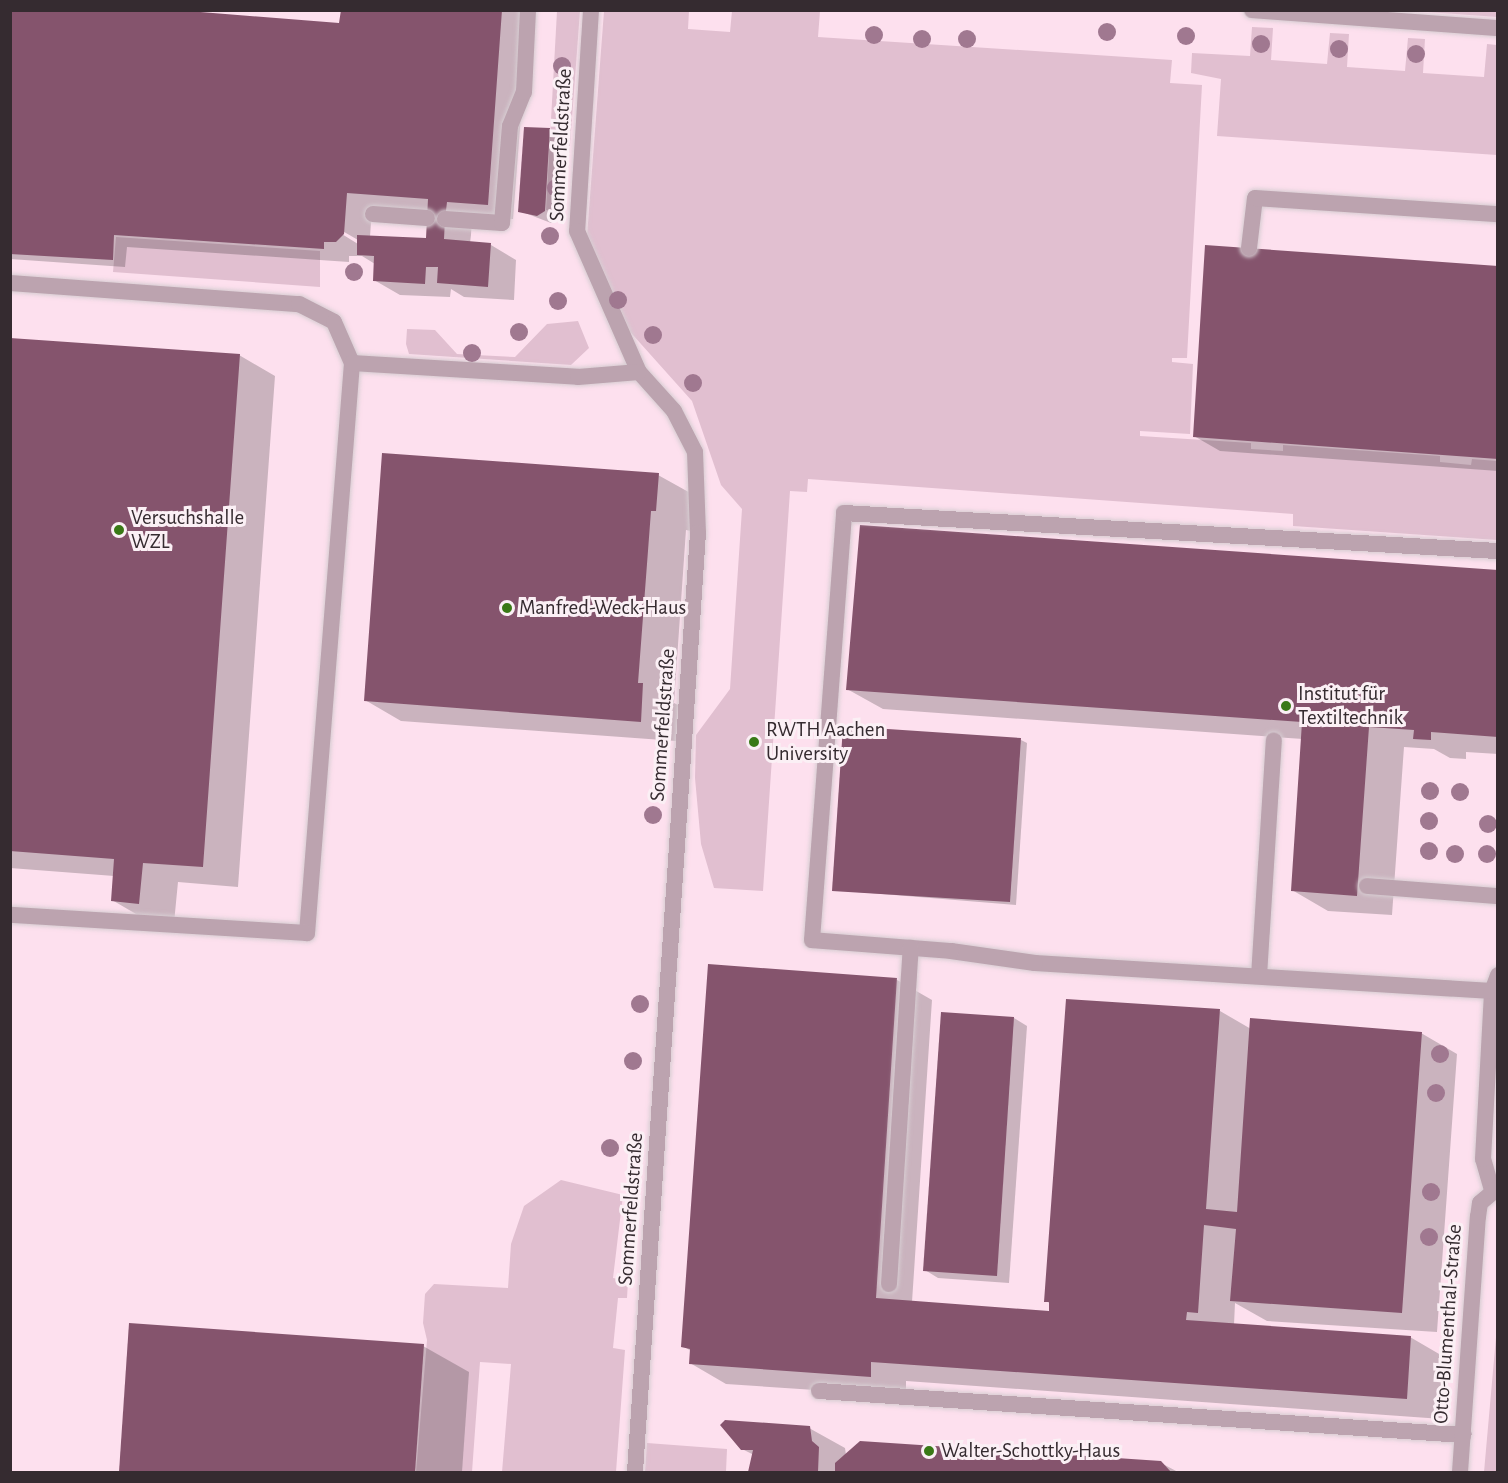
<!DOCTYPE html>
<html>
<head>
<meta charset="utf-8">
<style>
	body { margin:0 }
	#map { position:relative; width:1508px; height:1483px; overflow:hidden; background:#fbf0f5; font-family:"Alegreya Sans",sans-serif }
	div>[style] { position:absolute }
	[style*='--x'] { left:calc(var(--x)*1px); top:calc(var(--y)*1px); width:calc(var(--w)*1px); rotate:calc(var(--a)*1deg) }
	.built>* { inset:0; background:#fde0ee }
	.green>* { inset:0; background:#e1bfd0 }
	.shadow>* { inset:0; background:#0003 }
	.building>* { inset:0; background:#85546d }
	.roads { filter:drop-shadow(0 0 2px #d7cdd2) drop-shadow(0 0 2px #d7cdd2) }
	.service>* { height:16px; margin:-8px; padding:0 8px; transform-origin:8px; border-radius:8px; background:#bca3af }
	.minor>* { height:16px; margin:-8px; padding:0 8px; transform-origin:8px; border-radius:8px; background:#bca3af }
	.trees>* { width:18px; height:18px; margin:-9px; border-radius:50%; background:#a07890 }
	.dots>* { width:16px; height:16px; translate:-50% -50%; box-sizing:border-box; border:3px solid #fbf0f5; border-radius:50% }
	span { translate:-50% -50%; white-space:nowrap; text-align:center; line-height:1.15; -webkit-text-stroke:6px #fbf0f5; paint-order:stroke }
	.street-label { font-size:21px; color:#352b30 }
	.poi-label { font-size:21px; color:#352b30 }
	.left { translate:0 -50%; text-align:left }
	.frame { position:absolute; inset:0; border:12px solid #352b30; pointer-events:none }
</style>
</head>
<body>
<div id="map">
	<div class="built">
		<div style="clip-path:polygon(11px 11px,1497px 11px,1497px 1472px,11px 1472px)"></div>
	</div>
	<div class="green">
		<div style="clip-path:polygon(557px 11px,580px 11px,565px 212px,546px 210px)"></div>
		<div style="clip-path:polygon(604px 11px,689px 11px,688px 29px,730px 32px,732px 11px,820px 11px,818px 37px,1172px 60px,1170px 83px,1202px 85px,1187px 358px,1172px 358px,1172px 362px,1193px 364px,1190px 434px,1140px 431px,1140px 436px,1251px 443px,1251px 449px,1283px 451px,1283px 445px,1440px 456px,1440px 462px,1471px 465px,1472px 459px,1497px 461px,1497px 540px,1293px 526px,1293px 514px,808px 479px,807px 492px,790px 491px,763px 891px,714px 888px,701px 844px,695px 778px,696px 735px,730px 689px,742px 509px,721px 485px,692px 401px,624px 325px,587px 236px)"></div>
		<div style="clip-path:polygon(1407px 11px,1497px 11px,1497px 17px,1428px 12px)"></div>
		<div style="clip-path:polygon(1252px 27px,1273px 28px,1271px 60px,1327px 64px,1330px 33px,1349px 34px,1347px 67px,1405px 71px,1408px 38px,1425px 39px,1423px 73px,1484px 77px,1487px 44px,1497px 45px,1497px 155px,1217px 136px,1221px 79px,1191px 73px,1192px 53px,1250px 56px)"></div>
		<div style="clip-path:polygon(116px 237px,320px 251px,320px 287px,113px 272px)"></div>
		<div style="clip-path:polygon(578px 321px,589px 348px,571px 365px,409px 354px,406px 344px,407px 329px,435px 330px,457px 354px,515px 357px,547px 324px)"></div>
		<div style="clip-path:polygon(561px 1180px,623px 1195px,613px 1278px,628px 1281px,627px 1298px,618px 1298px,613px 1348px,625px 1350px,616px 1472px,502px 1472px,511px 1364px,480px 1362px,472px 1472px,416px 1472px,427px 1340px,423px 1323px,425px 1294px,434px 1284px,508px 1288px,511px 1244px,524px 1206px)"></div>
		<div style="clip-path:polygon(1497px 1326px,1497px 1472px,1484px 1472px)"></div>
		<div style="clip-path:polygon(647px 1443px,727px 1449px,726px 1472px,645px 1472px)"></div>
	</div>
	<div class="shadow">
		<div style="clip-path:polygon(evenodd,10px 10px,200px 10px,199px 14px,341px 25px,342px 10px,529px 10px,513px 219px,472px 216px,471px 235px,470px 243px,491px 245px,516px 260px,514px 300px,464px 297px,451px 289px,450px 297px,400px 295px,374px 280px,375px 264px,362px 256px,349px 256px,349px 262px,127px 247px,125px 267px,10px 259px,10px 10px,372px 207px,429px 211px,427px 240px,370px 237px,372px 207px,10px 10px,339px 229px,358px 240px,358px 244px,337px 231px,339px 229px)"></div>
		<div style="clip-path:polygon(549px 130px,562px 137px,557px 218px,551px 223px,520px 211px)"></div>
		<div style="clip-path:polygon(1498px 267px,1498px 471px,1220px 451px,1194px 436px)"></div>
		<div style="clip-path:polygon(10px 339px,239px 355px,275px 376px,238px 887px,178px 882px,174px 923px,148px 921px,112px 900px,114px 876px,10px 868px)"></div>
		<div style="clip-path:polygon(658px 475px,694px 495px,691px 531px,686px 530px,674px 703px,678px 705px,676px 741px,401px 721px,365px 700px)"></div>
		<div style="clip-path:polygon(1498px 571px,1498px 754px,1466px 752px,1466px 759px,1450px 758px,1434px 749px,1404px 747px,1392px 915px,1328px 911px,1292px 890px,1303px 739px,883px 709px,847px 689px)"></div>
		<div style="clip-path:polygon(1021px 740px,1027px 743px,1016px 905px,833px 890px)"></div>
		<div style="clip-path:polygon(710px 965px,897px 980px,932px 1000px,912px 1302px,1051px 1312px,1051px 1304px,1046px 1301px,1220px 1011px,1251px 1029px,1421px 1033px,1457px 1054px,1437px 1332px,1267px 1321px,1235px 1303px,1234px 1325px,1410px 1337px,1446px 1358px,1442px 1419px,906px 1381px,906px 1396px,726px 1384px,690px 1363px,691px 1351px,683px 1346px)"></div>
		<div style="clip-path:polygon(942px 1013px,1014px 1018px,1027px 1026px,1009px 1283px,938px 1278px,925px 1270px)"></div>
		<div style="clip-path:polygon(131px 1324px,423px 1346px,469px 1372px,462px 1472px,120px 1472px)"></div>
		<div style="clip-path:polygon(809px 1428px,845px 1448px,846px 1455px,1161px 1463px,1178px 1472px,750px 1472px,754px 1455px,742px 1449px)"></div>
	</div>
	<div class="building">
		<div style="clip-path:polygon(10px 10px,176px 10px,339px 23px,341px 10px,502px 10px,488px 205px,447px 202px,445px 219px,444px 239px,491px 243px,488px 287px,437px 283px,438px 267px,426px 267px,425px 284px,373px 281px,374px 256px,357px 255px,357px 235px,426px 238px,428px 199px,347px 193px,344px 234px,336px 242px,324px 242px,324px 249px,114px 235px,113px 260px,10px 254px)"></div>
		<div style="clip-path:polygon(524px 127px,550px 128px,545px 211px,537px 216px,518px 212px)"></div>
		<div style="clip-path:polygon(1205px 245px,1498px 266px,1498px 459px,1193px 437px)"></div>
		<div style="clip-path:polygon(10px 338px,240px 354px,203px 867px,143px 863px,139px 904px,111px 901px,114px 859px,10px 851px)"></div>
		<div style="clip-path:polygon(382px 453px,659px 473px,656px 511px,651px 511px,638px 683px,643px 683px,641px 722px,364px 701px)"></div>
		<div style="clip-path:polygon(860px 525px,1498px 570px,1498px 737px,1431px 732px,1431px 740px,1413px 739px,1414px 730px,1369px 727px,1357px 896px,1291px 891px,1302px 722px,846px 690px)"></div>
		<div style="clip-path:polygon(843px 726px,1021px 738px,1010px 902px,832px 891px)"></div>
		<div style="clip-path:polygon(708px 964px,897px 978px,876px 1298px,1049px 1311px,1049px 1302px,1044px 1302px,1066px 999px,1220px 1009px,1206px 1209px,1237px 1212px,1250px 1018px,1422px 1032px,1402px 1313px,1230px 1301px,1236px 1229px,1204px 1225px,1198px 1313px,1187px 1312px,1186px 1320px,1411px 1336px,1407px 1399px,871px 1362px,871px 1377px,689px 1364px,690px 1349px,681px 1347px)"></div>
		<div style="clip-path:polygon(941px 1012px,1014px 1017px,997px 1276px,923px 1271px)"></div>
		<div style="clip-path:polygon(129px 1323px,424px 1344px,415px 1472px,119px 1472px)"></div>
		<div style="clip-path:polygon(725px 1420px,810px 1426px,812px 1441px,819px 1447px,818px 1472px,748px 1472px,753px 1450px,741px 1450px,720px 1425px)"></div>
		<div style="clip-path:polygon(860px 1441px,1161px 1461px,1171px 1472px,835px 1472px,835px 1463px)"></div>
	</div>
	<div class="roads">
		<div class="service">
			<div style="--x:591;--y:10;--w:221;--a:93.6"></div>
			<div style="--x:577;--y:231;--w:154;--a:66.3"></div>
			<div style="--x:639;--y:372;--w:52;--a:48.1"></div>
			<div style="--x:674;--y:411;--w:46;--a:62.9"></div>
			<div style="--x:695;--y:452;--w:81;--a:87.9"></div>
			<div style="--x:698;--y:533;--w:941;--a:93.84"></div>
			<div style="--x:1252;--y:10;--w:247;--a:4.2"></div>
			<div style="--x:373;--y:214;--w:54;--a:4.2"></div>
			<div style="--x:445;--y:219;--w:57;--a:4"></div>
			<div style="--x:502;--y:223;--w:97;--a:-85.3"></div>
			<div style="--x:510;--y:126;--w:37;--a:-68"></div>
			<div style="--x:524;--y:92;--w:82;--a:-87.2"></div>
			<div style="--x:1249;--y:248;--w:50;--a:-83.2"></div>
			<div style="--x:1255;--y:198;--w:244;--a:3.8"></div>
			<div style="--x:10;--y:283;--w:290;--a:4.2"></div>
			<div style="--x:299;--y:304;--w:39;--a:27"></div>
			<div style="--x:334;--y:322;--w:45;--a:66.3"></div>
			<div style="--x:352;--y:363;--w:572;--a:94.51"></div>
			<div style="--x:307;--y:933;--w:298;--a:-176.5"></div>
			<div style="--x:352;--y:363;--w:226;--a:3.5"></div>
			<div style="--x:578;--y:377;--w:61;--a:-4.7"></div>
			<div style="--x:1367;--y:886;--w:131;--a:4.4"></div>
			<div style="--x:1259;--y:976;--w:236;--a:-86.4"></div>
			<div style="--x:1492;--y:991;--w:17;--a:-69"></div>
			<div style="--x:1492;--y:1190;--w:32;--a:-106"></div>
			<div style="--x:1483;--y:1159;--w:168;--a:-86.9"></div>
			<div style="--x:1492;--y:991;--w:458;--a:-176.5"></div>
			<div style="--x:1035;--y:963;--w:85;--a:-171.9"></div>
			<div style="--x:951;--y:951;--w:139;--a:-175.5"></div>
			<div style="--x:812;--y:940;--w:428;--a:-85.7"></div>
			<div style="--x:844;--y:513;--w:655;--a:3.33"></div>
			<div style="--x:889;--y:1284;--w:337;--a:-86.3"></div>
			<div style="--x:819;--y:1391;--w:646;--a:3.91"></div>
		</div>
		<div class="minor">
			<div style="--x:1460;--y:1472;--w:256;--a:-86"></div>
			<div style="--x:1478;--y:1217;--w:14;--a:-82"></div>
			<div style="--x:1480;--y:1203;--w:23;--a:-40"></div>
		</div>
	</div>
	<div class="trees">
		<div style="left:1107px;top:32px"></div>
		<div style="left:874px;top:35px"></div>
		<div style="left:1186px;top:36px"></div>
		<div style="left:922px;top:39px"></div>
		<div style="left:967px;top:39px"></div>
		<div style="left:1261px;top:44px"></div>
		<div style="left:1339px;top:49px"></div>
		<div style="left:1416px;top:54px"></div>
		<div style="left:562px;top:66px"></div>
		<div style="left:556px;top:188px"></div>
		<div style="left:550px;top:236px"></div>
		<div style="left:354px;top:272px"></div>
		<div style="left:618px;top:300px"></div>
		<div style="left:558px;top:301px"></div>
		<div style="left:519px;top:332px"></div>
		<div style="left:653px;top:335px"></div>
		<div style="left:472px;top:353px"></div>
		<div style="left:693px;top:383px"></div>
		<div style="left:1430px;top:791px"></div>
		<div style="left:1460px;top:792px"></div>
		<div style="left:653px;top:815px"></div>
		<div style="left:1429px;top:821px"></div>
		<div style="left:1488px;top:824px"></div>
		<div style="left:1429px;top:851px"></div>
		<div style="left:1455px;top:854px"></div>
		<div style="left:1487px;top:854px"></div>
		<div style="left:640px;top:1004px"></div>
		<div style="left:1440px;top:1054px"></div>
		<div style="left:633px;top:1061px"></div>
		<div style="left:1436px;top:1093px"></div>
		<div style="left:610px;top:1148px"></div>
		<div style="left:1431px;top:1192px"></div>
		<div style="left:1429px;top:1237px"></div>
	</div>
	<div class="dots">
		<div style="left:119px;top:530px;background:#397916"></div>
		<div style="left:507px;top:608px;background:#397916"></div>
		<div style="left:1286px;top:706px;background:#397916"></div>
		<div style="left:754px;top:742px;background:#397916"></div>
		<div style="left:929px;top:1451px;background:#397916"></div>
	</div>
	<div class="street-label">
		<span style="left:561px;top:145px;rotate:-87deg">Sommerfeldstraße</span>
		<span style="left:663px;top:725px;rotate:-86deg">Sommerfeldstraße</span>
		<span style="left:631px;top:1209px;rotate:-86deg">Sommerfeldstraße</span>
		<span style="left:1448px;top:1324px;rotate:-86deg">Otto-Blumenthal-Straße</span>
	</div>
	<div class="poi-label">
		<span class="left" style="left:131px;top:530px">Versuchshalle<br>WZL</span>
		<span class="left" style="left:519px;top:608px">Manfred-Weck-Haus</span>
		<span class="left" style="left:1298px;top:706px">Institut für<br>Textiltechnik</span>
		<span class="left" style="left:766px;top:742px">RWTH Aachen<br>University</span>
		<span class="left" style="left:941px;top:1451px">Walter-Schottky-Haus</span>
	</div>
	<div class="frame"></div>
</div>
</body>
</html>
